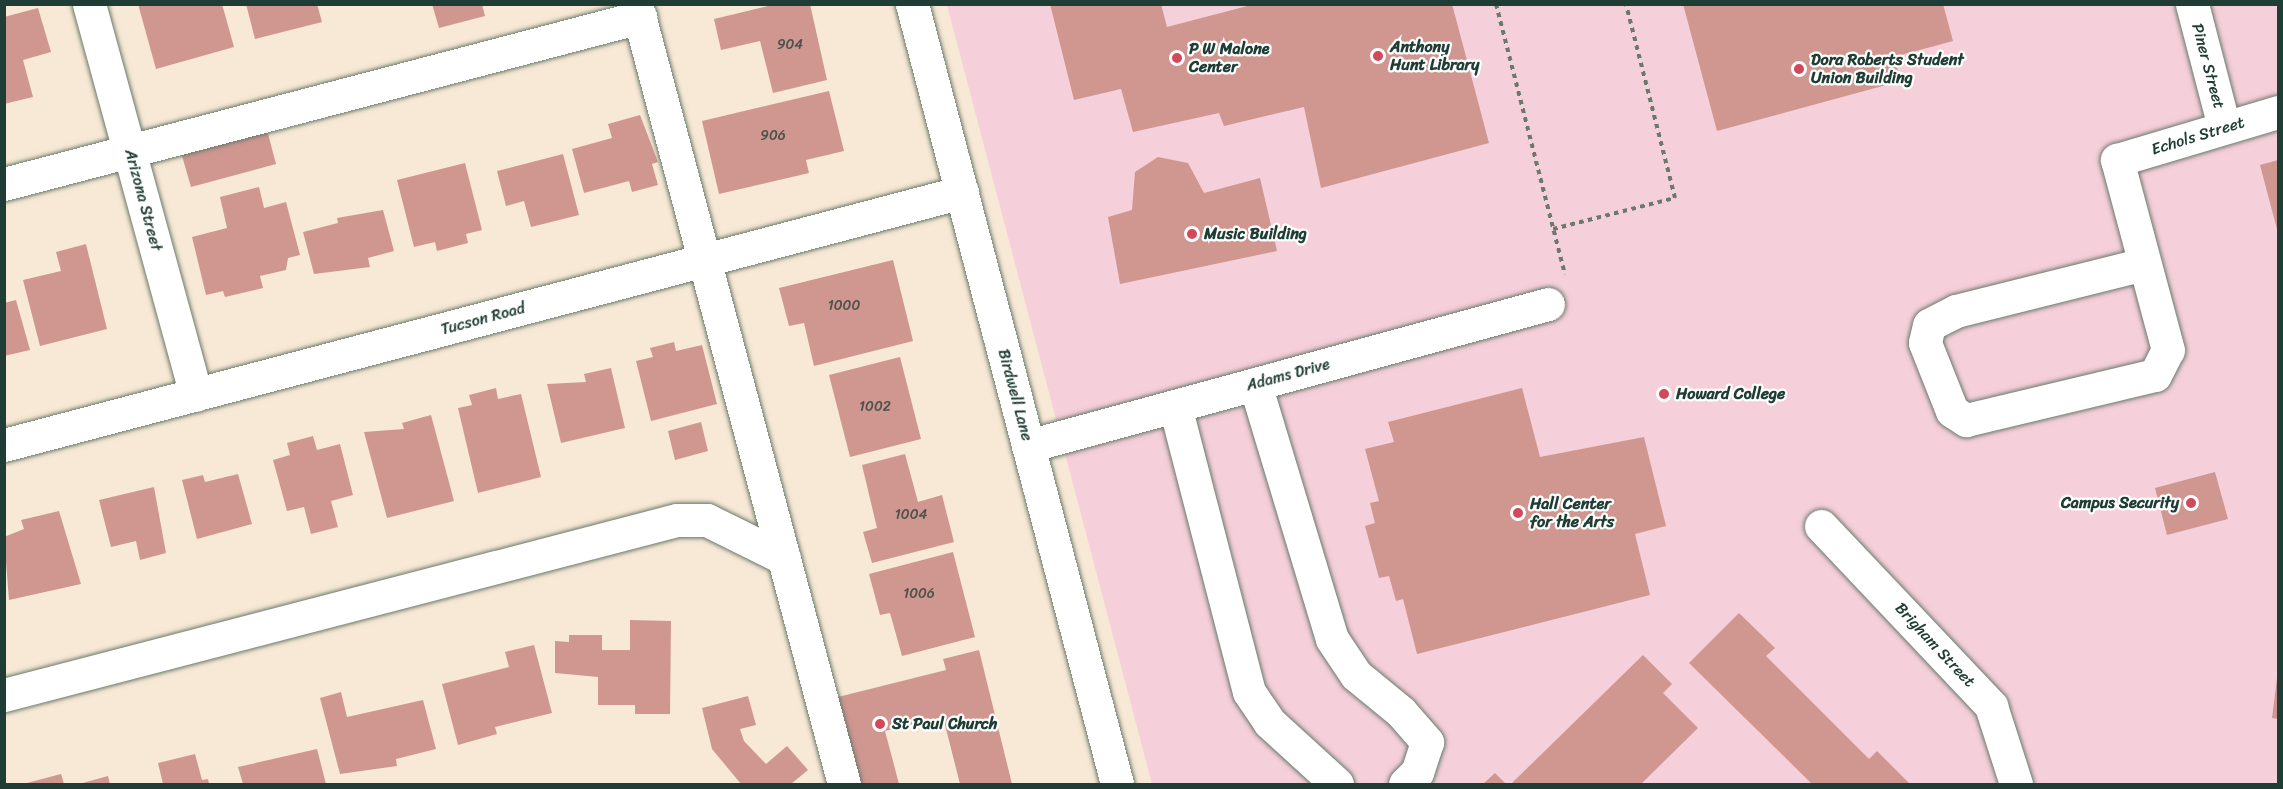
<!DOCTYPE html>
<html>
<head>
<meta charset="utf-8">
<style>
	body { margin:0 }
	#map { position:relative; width:2283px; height:789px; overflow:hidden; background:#f7e9d5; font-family:Sriracha,sans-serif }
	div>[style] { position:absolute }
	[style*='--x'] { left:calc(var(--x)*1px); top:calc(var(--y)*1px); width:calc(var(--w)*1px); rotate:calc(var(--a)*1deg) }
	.built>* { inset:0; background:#f5cfda }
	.building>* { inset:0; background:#d09791 }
	.path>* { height:4px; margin-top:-2px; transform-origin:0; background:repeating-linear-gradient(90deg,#6b796c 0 4.5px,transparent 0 9px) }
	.roads { filter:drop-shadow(0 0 2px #6b796c) drop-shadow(0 0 2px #6b796c) }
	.minor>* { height:33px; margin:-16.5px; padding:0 16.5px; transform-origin:16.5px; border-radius:16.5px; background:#fff }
	.major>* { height:33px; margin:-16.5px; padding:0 16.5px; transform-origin:16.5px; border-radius:16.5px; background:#fff }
	.dots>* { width:16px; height:16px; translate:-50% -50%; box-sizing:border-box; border:3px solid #fff; border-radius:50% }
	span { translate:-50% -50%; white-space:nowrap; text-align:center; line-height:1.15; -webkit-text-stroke:4.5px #fff; paint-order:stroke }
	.number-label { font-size:14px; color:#4b544b }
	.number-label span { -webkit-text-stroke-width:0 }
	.poi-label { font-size:16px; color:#1f3d34; font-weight:700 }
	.left { translate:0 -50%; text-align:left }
	.right { translate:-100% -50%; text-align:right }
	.street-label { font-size:16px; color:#1f3d34 }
	.frame { position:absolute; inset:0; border:6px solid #1f3d34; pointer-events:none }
</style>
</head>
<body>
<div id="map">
	<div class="built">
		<div style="clip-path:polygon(947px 5px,2278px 5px,2278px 784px,1152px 784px)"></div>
	</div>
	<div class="building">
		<div style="clip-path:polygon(138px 4px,222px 4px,234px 47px,156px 69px)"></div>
		<div style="clip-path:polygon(246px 4px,317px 4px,322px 22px,255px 39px)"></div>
		<div style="clip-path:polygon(432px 4px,482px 4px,485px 16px,439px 28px)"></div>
		<div style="clip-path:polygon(776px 4px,810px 4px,827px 80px,773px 93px,760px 41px,721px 50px,714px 19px)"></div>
		<div style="clip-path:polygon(1050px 4px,1161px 4px,1167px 27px,1255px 4px,1452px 4px,1489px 143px,1321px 188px,1304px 107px,1224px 126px,1219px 113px,1133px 132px,1121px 89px,1074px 100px)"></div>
		<div style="clip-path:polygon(1683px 4px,1943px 4px,1953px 41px,1894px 57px,1901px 81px,1717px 131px)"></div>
		<div style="clip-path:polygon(38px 8px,51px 52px,23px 60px,33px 97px,4px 104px,4px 17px)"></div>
		<div style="clip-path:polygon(829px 91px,844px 151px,806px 160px,809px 173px,719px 194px,702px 121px)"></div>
		<div style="clip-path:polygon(640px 115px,658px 162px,652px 164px,658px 185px,632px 192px,629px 181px,584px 193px,572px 149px,612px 138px,608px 124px)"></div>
		<div style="clip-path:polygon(266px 126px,276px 164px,191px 187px,180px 149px)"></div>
		<div style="clip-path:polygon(563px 154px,579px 215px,531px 227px,524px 201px,506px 206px,497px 171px)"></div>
		<div style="clip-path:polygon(1158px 157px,1188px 163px,1204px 193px,1260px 178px,1277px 251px,1120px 284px,1108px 217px,1132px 210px,1135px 172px)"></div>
		<div style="clip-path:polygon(2278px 160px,2278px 233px,2260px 165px)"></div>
		<div style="clip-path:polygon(465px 163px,482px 230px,466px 234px,468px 243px,437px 251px,435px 242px,414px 247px,397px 180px)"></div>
		<div style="clip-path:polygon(259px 187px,264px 208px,286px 202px,300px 255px,288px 258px,286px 270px,260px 276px,263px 288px,225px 297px,223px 291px,206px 295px,192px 237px,227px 228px,220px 197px)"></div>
		<div style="clip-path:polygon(383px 210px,394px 251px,368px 258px,370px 267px,314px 274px,303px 232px,338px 223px,337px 218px)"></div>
		<div style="clip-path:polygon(86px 244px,107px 329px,40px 346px,23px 280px,61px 271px,56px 252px)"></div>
		<div style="clip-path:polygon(893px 260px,913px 341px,814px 366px,804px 323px,789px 326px,779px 288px)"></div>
		<div style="clip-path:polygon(16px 300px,30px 350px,4px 356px,4px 303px)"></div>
		<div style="clip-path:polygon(674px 342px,676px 351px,702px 345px,717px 404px,651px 421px,636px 361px,653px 357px,650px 348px)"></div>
		<div style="clip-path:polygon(900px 357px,921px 439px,850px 457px,829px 375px)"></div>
		<div style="clip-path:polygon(611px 368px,625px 428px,561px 443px,547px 384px,586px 382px,584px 374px)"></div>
		<div style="clip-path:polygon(496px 388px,498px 399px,521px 394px,541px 477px,478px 493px,458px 408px,472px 405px,469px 395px)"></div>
		<div style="clip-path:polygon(1522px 388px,1540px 457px,1644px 437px,1666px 526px,1635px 534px,1650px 595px,1417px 654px,1403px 599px,1396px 601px,1389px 576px,1379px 578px,1365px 526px,1375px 523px,1370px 503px,1379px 501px,1365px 449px,1394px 442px,1388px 422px)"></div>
		<div style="clip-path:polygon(431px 415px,454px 501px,387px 518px,364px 432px,404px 429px,402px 423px)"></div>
		<div style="clip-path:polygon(701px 422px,708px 451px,675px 460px,668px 431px)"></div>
		<div style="clip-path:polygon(313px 436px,317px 450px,340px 444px,353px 495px,331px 501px,338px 527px,311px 534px,304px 507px,287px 511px,273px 460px,290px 455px,287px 443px)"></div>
		<div style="clip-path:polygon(905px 454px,918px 502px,942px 495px,954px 542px,872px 563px,863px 532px,877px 528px,862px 465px)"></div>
		<div style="clip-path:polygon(2215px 472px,2228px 519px,2167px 535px,2155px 488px)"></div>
		<div style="clip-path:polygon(238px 474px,252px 524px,197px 539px,182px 480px,203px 475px,205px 482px)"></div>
		<div style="clip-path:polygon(154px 487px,166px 553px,140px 560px,136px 541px,111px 547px,99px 500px)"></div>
		<div style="clip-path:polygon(59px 511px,81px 584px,9px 600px,4px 537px,24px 529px,21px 520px)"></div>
		<div style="clip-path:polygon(953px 552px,975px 637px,902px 656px,890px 613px,880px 615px,869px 574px)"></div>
		<div style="clip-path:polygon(1739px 613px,1775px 648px,1766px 656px,1869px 759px,1877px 751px,1910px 784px,1812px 784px,1689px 663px)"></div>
		<div style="clip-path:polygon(630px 620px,671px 621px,670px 714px,635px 714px,635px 705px,598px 705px,598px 677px,555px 673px,555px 641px,569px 642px,569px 635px,602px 635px,602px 650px,630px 650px)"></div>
		<div style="clip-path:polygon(534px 645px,552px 713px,495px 727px,497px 734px,458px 745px,442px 684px,509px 667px,505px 652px)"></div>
		<div style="clip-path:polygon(979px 650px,1012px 784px,960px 784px,943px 717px,885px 731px,899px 784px,860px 784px,838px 697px,946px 670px,943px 659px)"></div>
		<div style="clip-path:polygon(1643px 655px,1672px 684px,1663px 693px,1698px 728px,1641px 784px,1511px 784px)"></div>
		<div style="clip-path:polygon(2277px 678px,2278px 678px,2278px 719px,2272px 718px)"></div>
		<div style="clip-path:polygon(341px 692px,347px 717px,423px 700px,436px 749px,396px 759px,397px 766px,340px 774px,320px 698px)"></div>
		<div style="clip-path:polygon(748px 696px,756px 725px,740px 729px,744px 741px,766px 764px,787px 746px,808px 770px,791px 784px,741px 784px,712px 749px,702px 708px)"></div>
		<div style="clip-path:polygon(317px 749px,326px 784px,243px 784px,238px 767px)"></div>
		<div style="clip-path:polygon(195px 754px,202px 780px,208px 779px,209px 784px,163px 784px,158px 763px)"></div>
		<div style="clip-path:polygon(1495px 773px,1506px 784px,1483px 784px)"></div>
		<div style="clip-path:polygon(61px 774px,64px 784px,23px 784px)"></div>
		<div style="clip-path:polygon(108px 776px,110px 784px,79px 784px)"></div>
	</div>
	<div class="path">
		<div style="--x:1496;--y:4;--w:279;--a:75.7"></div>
		<div style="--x:1553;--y:229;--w:126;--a:-14.3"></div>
		<div style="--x:1675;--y:198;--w:200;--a:-104.2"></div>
	</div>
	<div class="roads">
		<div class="minor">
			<div style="--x:89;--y:4;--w:405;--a:74.7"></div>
			<div style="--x:636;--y:4;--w:807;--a:75.07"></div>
			<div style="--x:2192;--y:4;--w:127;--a:75.4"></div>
			<div style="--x:4;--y:184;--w:658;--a:-14.71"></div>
			<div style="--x:2144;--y:264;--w:194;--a:166"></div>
			<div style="--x:1956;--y:311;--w:30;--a:153"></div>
			<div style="--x:1929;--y:325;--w:18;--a:103"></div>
			<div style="--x:1925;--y:343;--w:73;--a:68.3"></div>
			<div style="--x:1952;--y:411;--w:17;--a:33"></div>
			<div style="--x:1966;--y:420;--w:194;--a:-13.4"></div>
			<div style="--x:2155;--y:375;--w:28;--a:-63"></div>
			<div style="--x:2168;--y:350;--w:197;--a:-105"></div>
			<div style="--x:2117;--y:160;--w:168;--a:-16.6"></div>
			<div style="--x:1255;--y:384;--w:266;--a:73.2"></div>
			<div style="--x:1332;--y:639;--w:43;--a:56.3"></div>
			<div style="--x:1356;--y:675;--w:58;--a:39.4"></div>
			<div style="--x:1401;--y:712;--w:40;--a:49"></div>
			<div style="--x:1427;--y:742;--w:32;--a:108"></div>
			<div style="--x:1417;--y:772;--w:17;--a:135"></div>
			<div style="--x:1175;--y:406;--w:295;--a:75.5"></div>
			<div style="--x:1249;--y:692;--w:36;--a:56"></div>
			<div style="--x:1269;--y:722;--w:92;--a:42.4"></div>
			<div style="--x:4;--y:445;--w:991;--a:-14.79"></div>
			<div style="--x:1028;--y:446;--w:539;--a:-15.27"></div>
			<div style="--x:1821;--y:526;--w:248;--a:46.6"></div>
			<div style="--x:1991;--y:706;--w:82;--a:72.2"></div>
			<div style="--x:4;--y:695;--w:695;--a:-14.58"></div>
			<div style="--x:677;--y:520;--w:30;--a:0"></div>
			<div style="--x:707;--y:520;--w:86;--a:26.3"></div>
		</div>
		<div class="major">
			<div style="--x:912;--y:4;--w:806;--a:75.27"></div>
		</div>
	</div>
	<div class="dots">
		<div style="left:1378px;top:56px;background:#d1495b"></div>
		<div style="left:1177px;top:58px;background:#d1495b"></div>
		<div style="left:1799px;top:69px;background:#d1495b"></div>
		<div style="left:1192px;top:234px;background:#d1495b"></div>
		<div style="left:1664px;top:394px;background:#d1495b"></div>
		<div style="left:2191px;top:503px;background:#d1495b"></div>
		<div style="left:1518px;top:513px;background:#d1495b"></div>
		<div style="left:880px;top:724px;background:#d1495b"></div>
	</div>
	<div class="number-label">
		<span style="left:790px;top:45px">904</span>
		<span style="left:773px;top:136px">906</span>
		<span style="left:844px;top:306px">1000</span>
		<span style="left:875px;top:407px">1002</span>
		<span style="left:911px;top:515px">1004</span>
		<span style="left:919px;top:594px">1006</span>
	</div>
	<div class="poi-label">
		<span class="left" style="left:1390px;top:56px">Anthony<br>Hunt Library</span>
		<span class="left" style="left:1189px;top:58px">P W Malone<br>Center</span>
		<span class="left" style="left:1811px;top:69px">Dora Roberts Student<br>Union Building</span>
		<span class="left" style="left:1204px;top:234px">Music Building</span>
		<span class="left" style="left:1676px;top:394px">Howard College</span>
		<span class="right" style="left:2179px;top:503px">Campus Security</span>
		<span class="left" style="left:1530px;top:513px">Hall Center<br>for the Arts</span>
		<span class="left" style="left:892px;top:724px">St Paul Church</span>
	</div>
	<div class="street-label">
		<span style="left:2208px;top:66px;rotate:75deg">Piner Street</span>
		<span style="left:2198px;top:136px;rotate:-17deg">Echols Street</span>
		<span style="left:143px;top:200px;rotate:75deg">Arizona Street</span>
		<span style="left:483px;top:319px;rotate:-15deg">Tucson Road</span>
		<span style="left:1288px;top:375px;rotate:-15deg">Adams Drive</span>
		<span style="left:1015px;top:395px;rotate:75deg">Birdwell Lane</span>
		<span style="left:1935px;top:645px;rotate:47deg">Brigham Street</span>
	</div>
	<div class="frame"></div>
</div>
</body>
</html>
